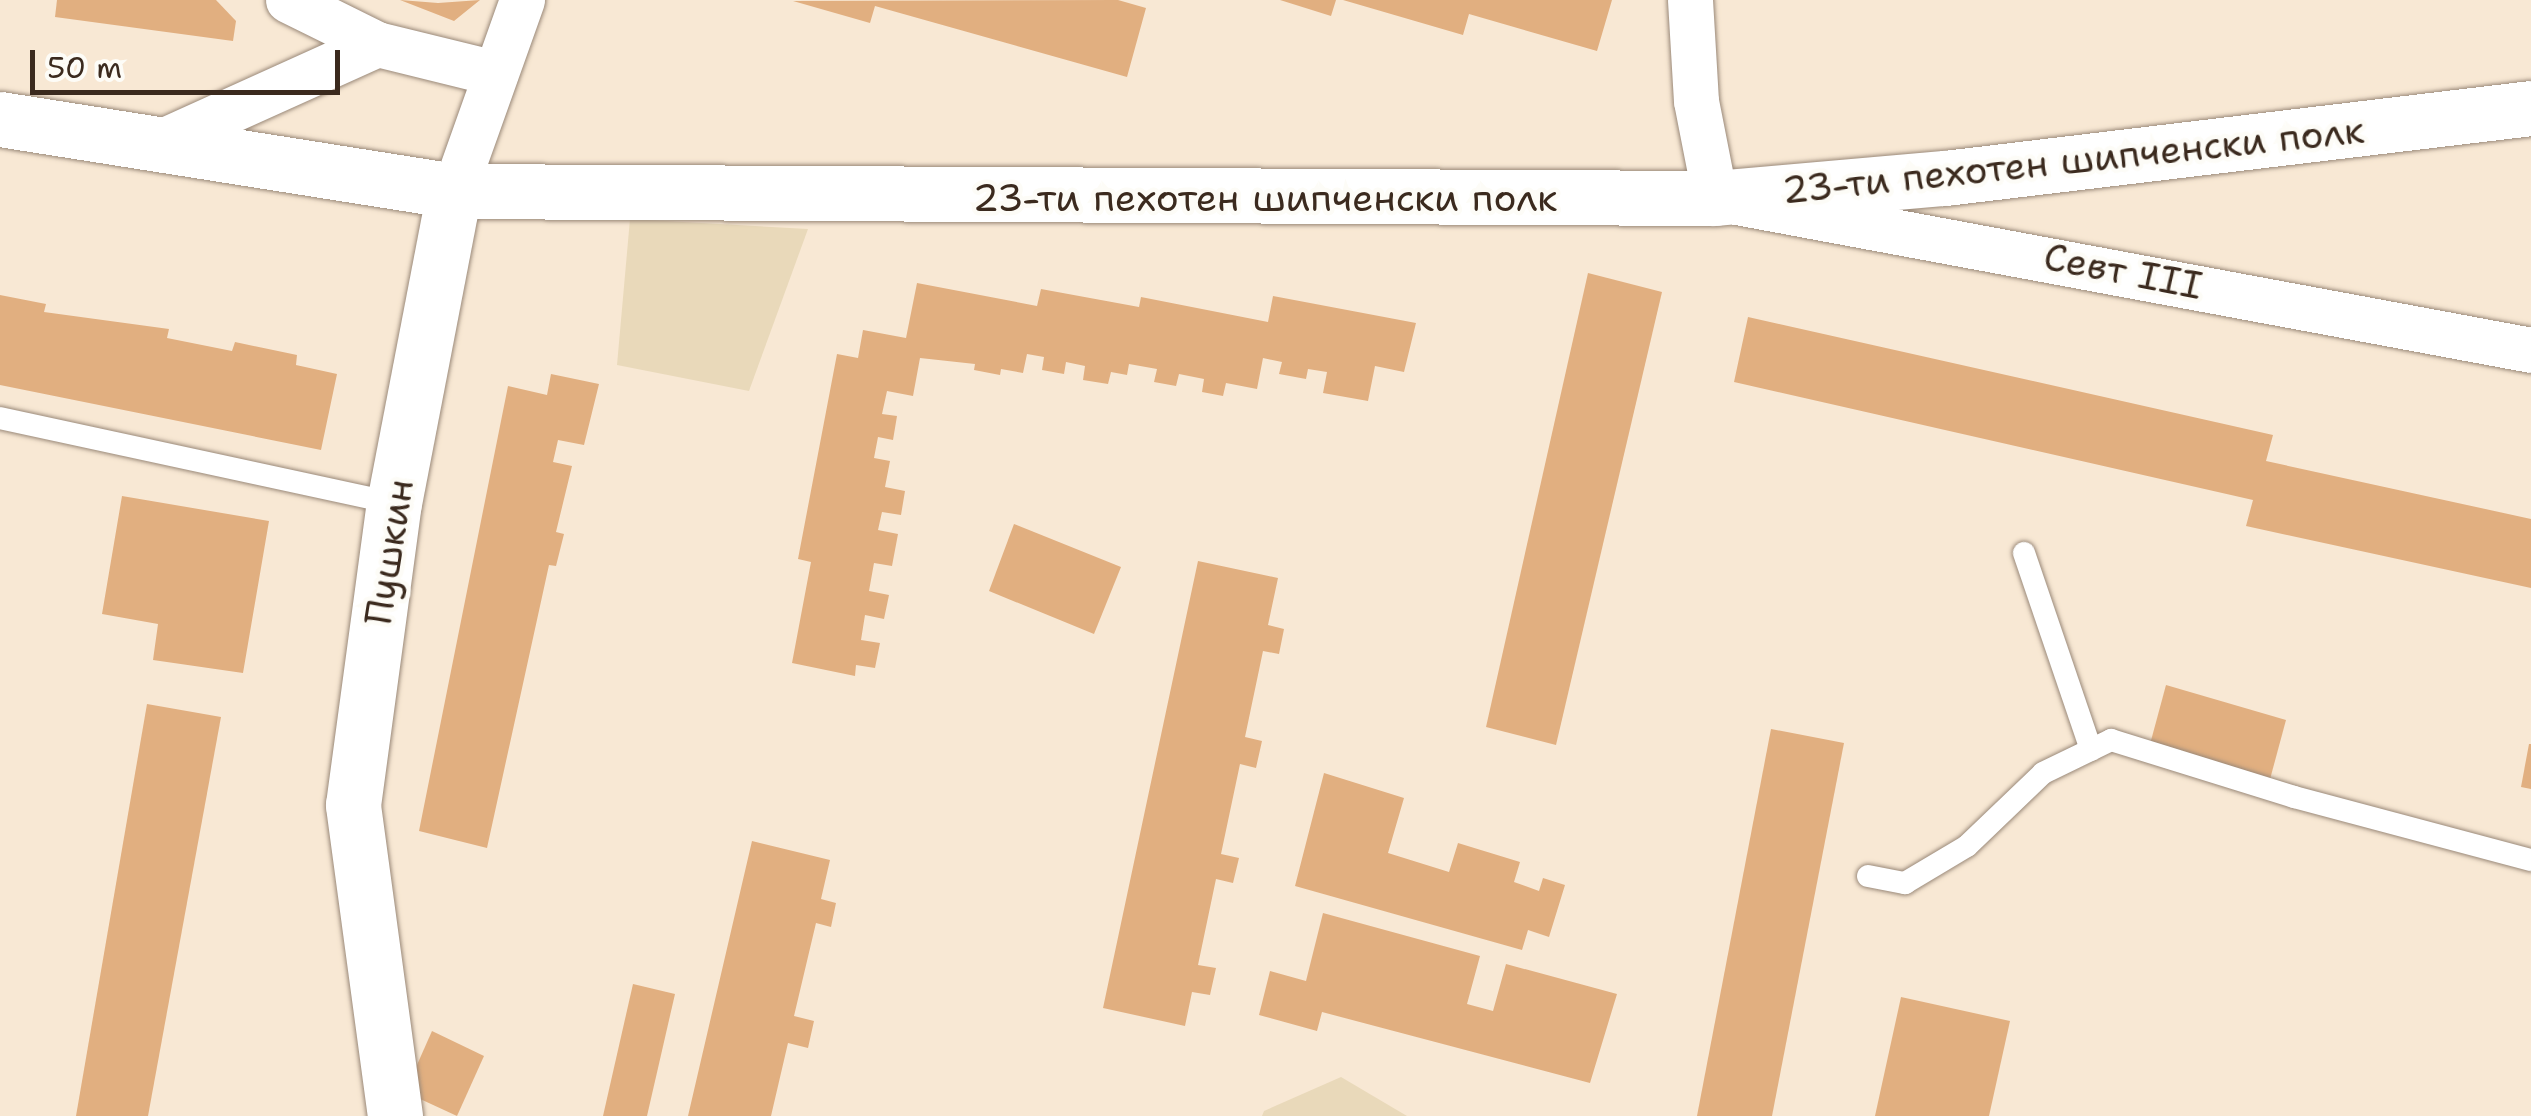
<!DOCTYPE html>
<html>
<head>
<meta charset="utf-8">
<style>
	body { margin:0 }
	#map { position:relative; width:2531px; height:1116px; overflow:hidden; background:#f8e8d4; font-family:"Shantell Sans",sans-serif }
	div>[style] { position:absolute }
	[style*='--x'] { left:calc(var(--x)*1px); top:calc(var(--y)*1px); width:calc(var(--w)*1px); rotate:calc(var(--a)*1deg) }
	.built>* { inset:0; background:#e9d9ba }
	.building>* { inset:0; background:#e1af80 }
	.roads { filter:drop-shadow(0 0 2px #9a8979) drop-shadow(0 0 2px #9a8979) }
	.service>* { height:22px; margin:-11px; padding:0 11px; transform-origin:11px; border-radius:11px; background:#fff }
	.minor>* { height:45px; margin:-22.5px; padding:0 22.5px; transform-origin:22.5px; border-radius:22.5px; background:#fff }
	.tertiary>* { height:55px; margin:-27.5px; padding:0 27.5px; transform-origin:27.5px; border-radius:27.5px; background:#fff }
	.primary>* { height:55px; margin:-27.5px; padding:0 27.5px; transform-origin:27.5px; border-radius:27.5px; background:#fff }
	span { translate:-50% -50%; white-space:nowrap; text-align:center; line-height:1.15; -webkit-text-stroke:9px #fdfcf7; paint-order:stroke }
	.street-label { font-size:38px; color:#3b2a1e }
	.scale { position:absolute; left:30px; top:50px; width:310px; height:45px; box-sizing:border-box; border:5px solid #3b2a1e; border-top:0; padding-left:12px; font-size:30px; line-height:35px; white-space:nowrap; color:#3b2a1e; -webkit-text-stroke:8px #fdfcf7; paint-order:stroke }
</style>
</head>
<body>
<div id="map">
	<div class="built">
		<div style="clip-path:polygon(630px 219px,808px 229px,749px 391px,617px 365px)"></div>
		<div style="clip-path:polygon(1341px 1077px,1407px 1116px,1262px 1116px,1264px 1111px)"></div>
	</div>
	<div class="building">
		<div style="clip-path:polygon(57px 0,216px 0,236px 21px,233px 41px,55px 17px)"></div>
		<div style="clip-path:polygon(400px 0,438px 3px,480px 0,454px 21px)"></div>
		<div style="clip-path:polygon(1118px 0,1146px 8px,1127px 77px,875px 6px,870px 23px,793px 1px)"></div>
		<div style="clip-path:polygon(1280px 0,1336px 0,1331px 16px)"></div>
		<div style="clip-path:polygon(1343px 0,1612px 0,1597px 51px,1469px 14px,1463px 35px)"></div>
		<div style="clip-path:polygon(1588px 273px,1662px 292px,1556px 745px,1486px 727px)"></div>
		<div style="clip-path:polygon(917px 283px,1037px 306px,1041px 289px,1139px 307px,1141px 297px,1268px 322px,1273px 296px,1416px 323px,1404px 372px,1375px 366px,1368px 401px,1323px 393px,1327px 372px,1308px 369px,1306px 379px,1279px 374px,1282px 362px,1263px 358px,1257px 389px,1226px 383px,1223px 396px,1202px 392px,1204px 379px,1179px 374px,1176px 386px,1154px 382px,1157px 369px,1129px 364px,1127px 375px,1111px 372px,1108px 384px,1083px 380px,1085px 366px,1066px 362px,1064px 374px,1042px 370px,1044px 357px,1027px 354px,1023px 373px,1001px 369px,1000px 375px,974px 370px,975px 364px,920px 358px,913px 396px,887px 391px,882px 414px,897px 416px,893px 440px,878px 437px,874px 458px,890px 461px,885px 487px,905px 491px,901px 515px,882px 512px,878px 530px,898px 534px,892px 566px,874px 563px,869px 591px,889px 595px,884px 619px,865px 615px,861px 640px,880px 643px,875px 668px,856px 665px,855px 676px,792px 663px,811px 562px,798px 559px,837px 354px,858px 358px,863px 330px,906px 338px)"></div>
		<div style="clip-path:polygon(0 295px,46px 304px,44px 312px,169px 329px,167px 338px,232px 351px,235px 342px,297px 355px,296px 365px,337px 374px,321px 450px,0 385px)"></div>
		<div style="clip-path:polygon(1748px 317px,2273px 435px,2266px 461px,2531px 519px,2531px 588px,2246px 526px,2253px 500px,1734px 382px)"></div>
		<div style="clip-path:polygon(551px 374px,599px 384px,584px 445px,558px 440px,553px 462px,572px 466px,556px 532px,564px 534px,556px 566px,549px 565px,487px 848px,419px 831px,508px 386px,547px 395px)"></div>
		<div style="clip-path:polygon(122px 496px,269px 521px,243px 673px,153px 660px,158px 624px,102px 614px)"></div>
		<div style="clip-path:polygon(1014px 524px,1121px 567px,1094px 634px,989px 591px)"></div>
		<div style="clip-path:polygon(1198px 561px,1278px 578px,1268px 625px,1284px 629px,1279px 654px,1263px 651px,1245px 737px,1262px 741px,1256px 768px,1240px 764px,1221px 854px,1239px 858px,1233px 883px,1216px 879px,1198px 965px,1216px 968px,1210px 995px,1192px 992px,1185px 1026px,1103px 1008px)"></div>
		<div style="clip-path:polygon(2166px 685px,2286px 720px,2269px 783px,2149px 748px)"></div>
		<div style="clip-path:polygon(147px 704px,221px 717px,148px 1116px,76px 1116px)"></div>
		<div style="clip-path:polygon(1771px 729px,1844px 743px,1772px 1116px,1697px 1116px)"></div>
		<div style="clip-path:polygon(2529px 744px,2531px 744px,2531px 789px,2521px 787px)"></div>
		<div style="clip-path:polygon(1324px 773px,1404px 798px,1388px 853px,1449px 872px,1458px 843px,1520px 862px,1514px 882px,1539px 891px,1543px 878px,1565px 885px,1549px 937px,1528px 930px,1522px 950px,1295px 886px)"></div>
		<div style="clip-path:polygon(752px 841px,830px 860px,821px 899px,836px 903px,831px 927px,816px 923px,794px 1016px,814px 1021px,808px 1048px,788px 1043px,771px 1116px,688px 1116px)"></div>
		<div style="clip-path:polygon(1323px 913px,1480px 956px,1467px 1004px,1493px 1011px,1506px 964px,1617px 994px,1590px 1083px,1322px 1012px,1317px 1031px,1259px 1015px,1270px 971px,1306px 981px)"></div>
		<div style="clip-path:polygon(633px 984px,675px 994px,647px 1116px,603px 1116px)"></div>
		<div style="clip-path:polygon(1901px 997px,2010px 1021px,1989px 1116px,1875px 1116px)"></div>
		<div style="clip-path:polygon(432px 1031px,484px 1056px,457px 1116px,405px 1092px)"></div>
	</div>
	<div class="roads">
		<div class="service">
			<div style="--x:0;--y:418;--w:403;--a:12.2"></div>
			<div style="--x:2024;--y:553;--w:208;--a:71.2"></div>
			<div style="--x:1868;--y:876;--w:38;--a:11"></div>
			<div style="--x:1905;--y:883;--w:72;--a:-30.8"></div>
			<div style="--x:1967;--y:846;--w:105;--a:-43.8"></div>
			<div style="--x:2043;--y:773;--w:76;--a:-25.9"></div>
			<div style="--x:2111;--y:740;--w:192;--a:17.3"></div>
			<div style="--x:2294;--y:797;--w:245;--a:14.9"></div>
		</div>
		<div class="minor">
			<div style="--x:288;--y:0;--w:99;--a:26.3"></div>
			<div style="--x:377;--y:44;--w:122;--a:13.8"></div>
			<div style="--x:1690;--y:0;--w:101;--a:86.6"></div>
			<div style="--x:1696;--y:101;--w:99;--a:78.9"></div>
			<div style="--x:1715;--y:198;--w:830;--a:10.55"></div>
			<div style="--x:149;--y:147;--w:250;--a:-24.3"></div>
			<div style="--x:454;--y:191;--w:203;--a:-70.4"></div>
		</div>
		<div class="tertiary">
			<div style="--x:395;--y:1116;--w:314;--a:-97.7"></div>
			<div style="--x:353;--y:805;--w:305;--a:-82.3"></div>
			<div style="--x:394;--y:503;--w:318;--a:-79.1"></div>
		</div>
		<div class="primary">
			<div style="--x:0;--y:119;--w:460;--a:9"></div>
			<div style="--x:454;--y:191;--w:1261;--a:0.32"></div>
			<div style="--x:1715;--y:198;--w:231;--a:-5"></div>
			<div style="--x:1945;--y:178;--w:590;--a:-6.81"></div>
		</div>
	</div>
	<div class="street-label">
		<span style="left:2073px;top:160px;rotate:-6deg">23-ти пехотен шипченски полк</span>
		<span style="left:1265px;top:198px">23-ти пехотен шипченски полк</span>
		<span style="left:2123px;top:271px;rotate:11deg">Севт III</span>
		<span style="left:389px;top:552px;rotate:-81deg">Пушкин</span>
	</div>
	<div class="scale">50 m</div>
</div>
</body>
</html>
